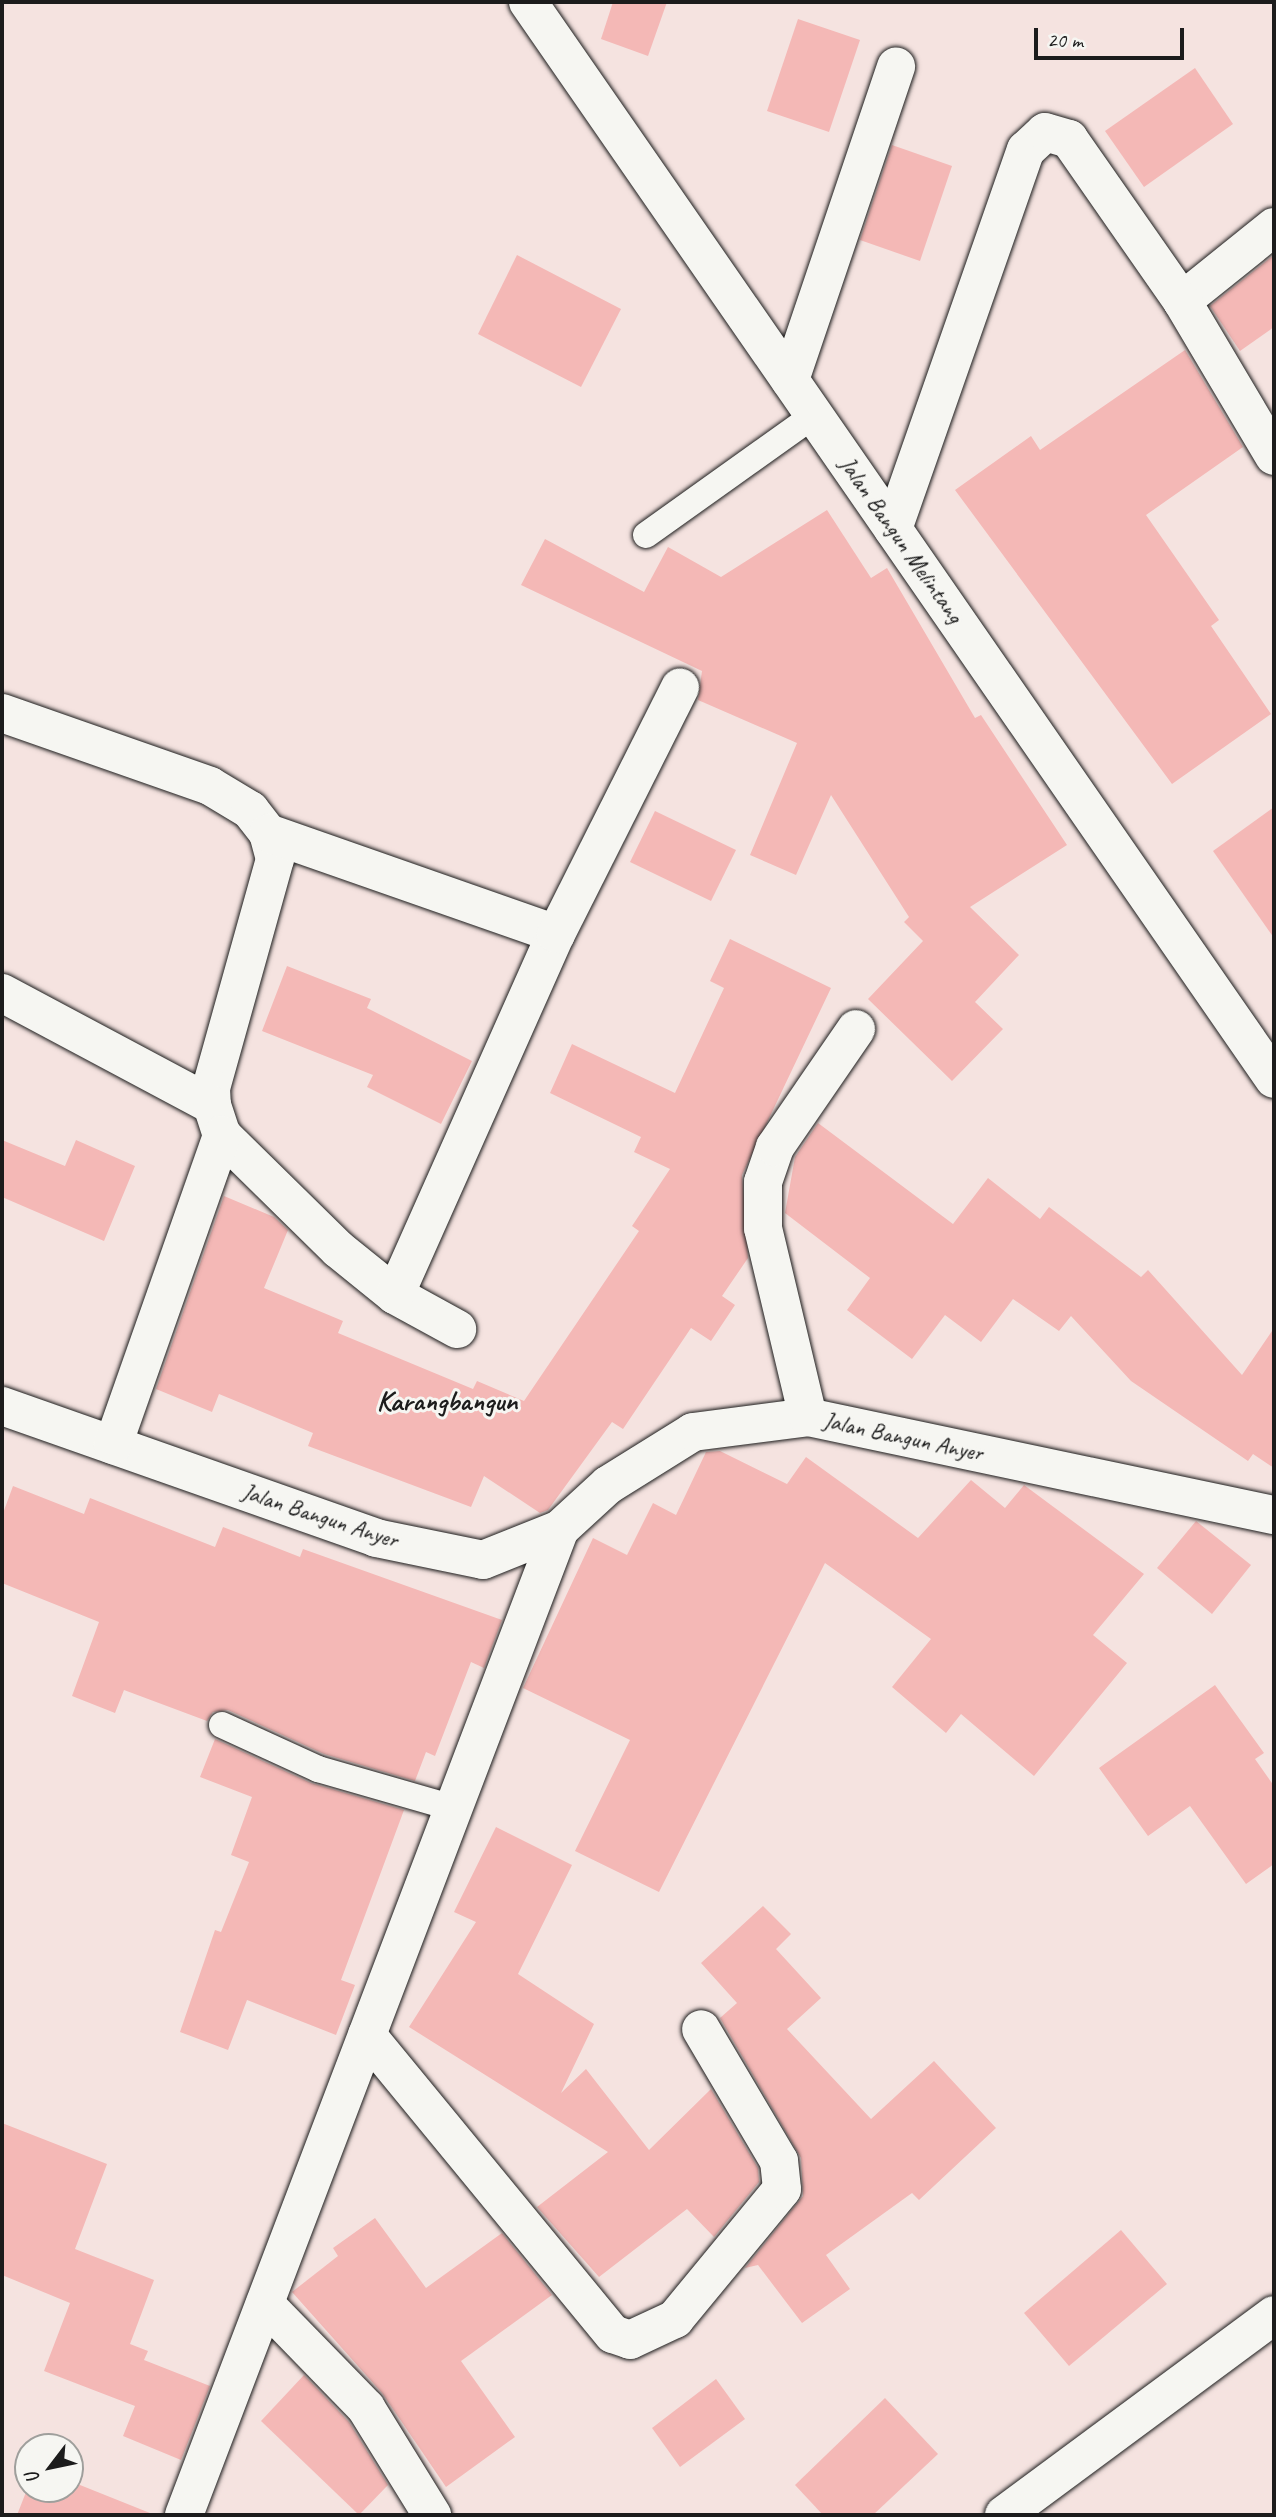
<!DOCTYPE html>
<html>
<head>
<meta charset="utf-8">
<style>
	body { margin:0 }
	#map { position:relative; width:1276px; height:2517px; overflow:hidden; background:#f5e3e0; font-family:Caveat,sans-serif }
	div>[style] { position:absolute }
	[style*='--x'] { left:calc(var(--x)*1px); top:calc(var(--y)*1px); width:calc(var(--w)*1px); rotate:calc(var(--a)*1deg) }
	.building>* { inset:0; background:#f4b8b6 }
	.roads { filter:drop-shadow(0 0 2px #1c1c1c) drop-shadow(0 0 2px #1c1c1c) }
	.lane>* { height:26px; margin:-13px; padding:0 13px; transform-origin:13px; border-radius:13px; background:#f6f6f2 }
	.street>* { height:38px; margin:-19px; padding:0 19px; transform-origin:19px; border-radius:19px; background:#f6f6f2 }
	span { translate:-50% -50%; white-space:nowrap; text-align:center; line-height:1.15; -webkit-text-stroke:6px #f6f6f2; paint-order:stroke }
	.street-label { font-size:24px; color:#1c1c1c }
	.quarter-label { font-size:28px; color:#1c1c1c; font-weight:700 }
	.frame { position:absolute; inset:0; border:4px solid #1c1c1c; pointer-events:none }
	.north { position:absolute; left:14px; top:2433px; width:70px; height:70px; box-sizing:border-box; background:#f6f6f2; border:2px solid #9f9f9c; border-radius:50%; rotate:238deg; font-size:19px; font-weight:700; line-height:28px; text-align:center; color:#1c1c1c }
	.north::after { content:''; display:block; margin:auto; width:24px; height:32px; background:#1c1c1c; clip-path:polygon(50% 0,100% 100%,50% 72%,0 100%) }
	.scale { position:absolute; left:1034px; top:28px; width:150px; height:32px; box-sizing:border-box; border:4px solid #1c1c1c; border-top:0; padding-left:9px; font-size:21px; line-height:24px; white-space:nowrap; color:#1c1c1c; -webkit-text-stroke:5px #f6f6f2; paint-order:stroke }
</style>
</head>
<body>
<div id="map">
	<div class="building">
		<div style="clip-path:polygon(613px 2px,667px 2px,648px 56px,601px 39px)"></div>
		<div style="clip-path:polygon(798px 19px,860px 40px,829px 132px,767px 111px)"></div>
		<div style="clip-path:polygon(1195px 68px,1233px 124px,1144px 187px,1105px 131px)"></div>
		<div style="clip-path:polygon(892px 145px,952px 166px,920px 261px,860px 240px)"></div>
		<div style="clip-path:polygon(517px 255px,621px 309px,581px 387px,478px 334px)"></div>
		<div style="clip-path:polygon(1274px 255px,1274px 327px,1240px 351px,1210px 306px)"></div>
		<div style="clip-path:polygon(1185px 350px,1243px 447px,1146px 515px,1219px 620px,1211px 626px,1271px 714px,1172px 784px,955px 490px,1031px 436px,1040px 450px)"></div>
		<div style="clip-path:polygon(827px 510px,871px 578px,887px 568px,975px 718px,981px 715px,1067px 845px,970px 907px,1019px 955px,975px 1002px,1003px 1029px,952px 1081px,868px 999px,923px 941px,904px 922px,909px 917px,831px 795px,796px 875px,750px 855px,797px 743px,698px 700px,702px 671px,521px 585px,545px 539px,644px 592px,668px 547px,721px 577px)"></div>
		<div style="clip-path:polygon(1274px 807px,1274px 938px,1213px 851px)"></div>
		<div style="clip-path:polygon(655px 811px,736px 850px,711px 901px,630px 862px)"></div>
		<div style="clip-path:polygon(730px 939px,831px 988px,742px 1175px,748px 1258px,722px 1296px,735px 1305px,711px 1341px,691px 1328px,623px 1429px,612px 1422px,548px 1510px,540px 1513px,484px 1476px,471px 1507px,308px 1446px,313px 1433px,219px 1394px,212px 1412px,156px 1389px,224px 1196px,274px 1217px,288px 1230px,264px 1288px,343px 1321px,338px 1333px,473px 1389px,477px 1381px,524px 1401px,639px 1231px,632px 1226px,670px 1169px,634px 1152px,641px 1137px,550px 1093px,572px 1044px,675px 1093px,724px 988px,710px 981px)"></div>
		<div style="clip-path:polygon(287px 966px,371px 999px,367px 1008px,472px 1061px,441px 1124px,367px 1087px,373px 1075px,262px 1031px)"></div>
		<div style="clip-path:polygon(818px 1123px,953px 1224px,988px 1178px,1040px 1219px,1049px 1207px,1141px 1277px,1148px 1270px,1242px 1375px,1274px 1328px,1274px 1468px,1253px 1454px,1248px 1461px,1131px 1381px,1071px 1316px,1059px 1331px,1013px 1299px,981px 1342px,945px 1315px,912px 1359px,847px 1310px,870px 1278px,785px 1213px,795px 1157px)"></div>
		<div style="clip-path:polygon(2px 1140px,65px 1166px,76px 1140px,135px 1166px,104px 1241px,2px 1197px)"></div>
		<div style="clip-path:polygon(720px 1451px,787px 1484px,806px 1457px,918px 1538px,971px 1480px,1005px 1508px,1024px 1485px,1144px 1574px,1093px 1635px,1127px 1663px,1034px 1776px,961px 1714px,946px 1733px,892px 1687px,931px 1639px,825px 1563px,659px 1892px,575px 1851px,630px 1740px,523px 1688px,593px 1538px,627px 1555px,653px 1503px,676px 1515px,706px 1452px)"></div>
		<div style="clip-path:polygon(13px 1486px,84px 1514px,90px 1498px,215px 1547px,223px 1527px,300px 1557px,303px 1549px,502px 1620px,484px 1668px,471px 1662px,435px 1756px,426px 1752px,415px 1781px,324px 1754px,228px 1710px,213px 1712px,207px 1721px,124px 1690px,115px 1713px,72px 1696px,99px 1622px,2px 1583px,2px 1516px)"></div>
		<div style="clip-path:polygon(1196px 1521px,1251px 1565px,1212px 1614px,1157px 1568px)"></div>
		<div style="clip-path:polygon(1215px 1685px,1264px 1753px,1255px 1759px,1274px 1786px,1274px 1864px,1246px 1884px,1190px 1806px,1148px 1836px,1099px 1768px)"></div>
		<div style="clip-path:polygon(215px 1739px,311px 1783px,404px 1810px,341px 1980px,355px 1985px,336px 2035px,247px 2000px,228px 2050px,180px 2032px,215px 1930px,221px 1932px,249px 1862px,231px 1855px,252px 1797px,200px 1777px)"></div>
		<div style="clip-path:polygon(496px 1827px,572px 1865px,518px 1974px,594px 2024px,561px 2093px,586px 2069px,649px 2150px,711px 2089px,758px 2168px,759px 2182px,714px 2237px,687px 2209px,599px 2277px,537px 2207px,608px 2152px,409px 2027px,476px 1922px,454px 1912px)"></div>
		<div style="clip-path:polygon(763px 1906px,791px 1934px,776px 1949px,821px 1998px,787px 2029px,871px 2119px,934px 2061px,996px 2128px,919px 2200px,912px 2193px,826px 2255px,850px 2289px,802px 2323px,758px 2265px,745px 2268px,803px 2196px,801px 2158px,720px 2018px,737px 2003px,701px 1963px)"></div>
		<div style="clip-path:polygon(2px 2123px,107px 2164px,75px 2249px,154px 2280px,130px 2344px,148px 2351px,144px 2360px,210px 2386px,181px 2460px,123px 2436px,135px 2406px,44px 2371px,70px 2303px,2px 2275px)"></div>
		<div style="clip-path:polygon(375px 2218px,426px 2288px,502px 2233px,552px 2295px,461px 2361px,515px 2437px,446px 2487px,382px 2393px,292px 2292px,338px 2256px,333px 2248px)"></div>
		<div style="clip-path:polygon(1121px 2230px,1167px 2284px,1069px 2366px,1024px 2313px)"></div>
		<div style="clip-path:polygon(304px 2375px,349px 2422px,388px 2485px,359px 2515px,261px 2421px)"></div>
		<div style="clip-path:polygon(716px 2379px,745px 2419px,680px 2467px,652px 2428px)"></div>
		<div style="clip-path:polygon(885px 2398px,938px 2454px,873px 2515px,823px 2515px,795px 2485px)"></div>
		<div style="clip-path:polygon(70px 2481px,150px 2513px,150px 2515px,17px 2515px,28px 2487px,70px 2489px)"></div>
	</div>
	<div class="roads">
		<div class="lane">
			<div style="--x:646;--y:535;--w:206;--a:-35.5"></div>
			<div style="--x:222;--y:1725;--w:106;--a:24.6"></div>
			<div style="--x:318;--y:1769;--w:141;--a:16.1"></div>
		</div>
		<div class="street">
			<div style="--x:528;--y:2;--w:1310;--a:55.29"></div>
			<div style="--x:1182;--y:301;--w:118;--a:-38.8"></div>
			<div style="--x:790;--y:380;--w:331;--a:-71.3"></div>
			<div style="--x:893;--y:529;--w:402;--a:-70.7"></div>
			<div style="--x:1026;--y:150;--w:26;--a:-43"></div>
			<div style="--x:1045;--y:132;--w:25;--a:16"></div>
			<div style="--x:1069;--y:139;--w:198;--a:55.1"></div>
			<div style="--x:1182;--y:301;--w:180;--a:59.3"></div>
			<div style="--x:2;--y:713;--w:220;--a:19.3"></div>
			<div style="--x:210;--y:786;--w:47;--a:31"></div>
			<div style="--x:250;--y:810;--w:29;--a:52"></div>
			<div style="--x:268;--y:833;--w:27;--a:75"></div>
			<div style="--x:275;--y:859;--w:238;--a:105.6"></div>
			<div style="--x:211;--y:1088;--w:17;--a:87"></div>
			<div style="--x:268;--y:833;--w:305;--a:19.3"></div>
			<div style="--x:2;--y:993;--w:238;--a:28.1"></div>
			<div style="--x:212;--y:1105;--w:32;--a:72"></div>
			<div style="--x:222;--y:1135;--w:163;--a:44.5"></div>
			<div style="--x:338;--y:1249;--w:73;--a:38.9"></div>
			<div style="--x:395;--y:1295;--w:71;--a:28.7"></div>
			<div style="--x:395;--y:1295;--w:395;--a:-66"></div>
			<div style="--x:556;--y:934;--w:276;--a:-63.3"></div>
			<div style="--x:2;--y:1406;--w:397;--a:19.4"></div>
			<div style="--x:376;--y:1538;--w:109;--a:11.6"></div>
			<div style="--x:483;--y:1560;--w:83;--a:-21.9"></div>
			<div style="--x:560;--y:1529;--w:65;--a:-42.5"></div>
			<div style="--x:608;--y:1485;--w:100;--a:-31.9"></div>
			<div style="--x:693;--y:1432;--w:116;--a:-7.4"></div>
			<div style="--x:808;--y:1417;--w:476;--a:11.9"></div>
			<div style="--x:808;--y:1417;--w:194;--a:-103.4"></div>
			<div style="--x:763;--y:1228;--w:46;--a:-90"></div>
			<div style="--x:763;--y:1182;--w:37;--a:-71"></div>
			<div style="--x:775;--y:1147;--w:143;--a:-55.5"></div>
			<div style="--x:113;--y:1445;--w:329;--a:-70.6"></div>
			<div style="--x:367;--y:2035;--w:387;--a:50.6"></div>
			<div style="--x:613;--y:2334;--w:18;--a:19"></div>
			<div style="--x:630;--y:2340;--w:50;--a:-25"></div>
			<div style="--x:675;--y:2319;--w:168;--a:-50.5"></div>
			<div style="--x:782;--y:2189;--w:28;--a:-96"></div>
			<div style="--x:779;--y:2161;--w:153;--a:-120.6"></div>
			<div style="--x:265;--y:2304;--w:145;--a:45.8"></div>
			<div style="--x:366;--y:2408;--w:126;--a:58.3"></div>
			<div style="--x:184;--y:2515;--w:1055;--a:-69.13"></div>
			<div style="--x:1004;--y:2515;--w:336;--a:-36.5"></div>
		</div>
	</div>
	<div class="street-label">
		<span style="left:901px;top:540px;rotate:55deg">Jalan Bangun Melintang</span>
		<span style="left:903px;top:1437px;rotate:12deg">Jalan Bangun Anyer</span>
		<span style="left:320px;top:1516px;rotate:18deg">Jalan Bangun Anyer</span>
	</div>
	<div class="quarter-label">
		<span style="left:447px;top:1401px">Karangbangun</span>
	</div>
	<div class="frame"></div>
	<div class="north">U</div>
	<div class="scale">20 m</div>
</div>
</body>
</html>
